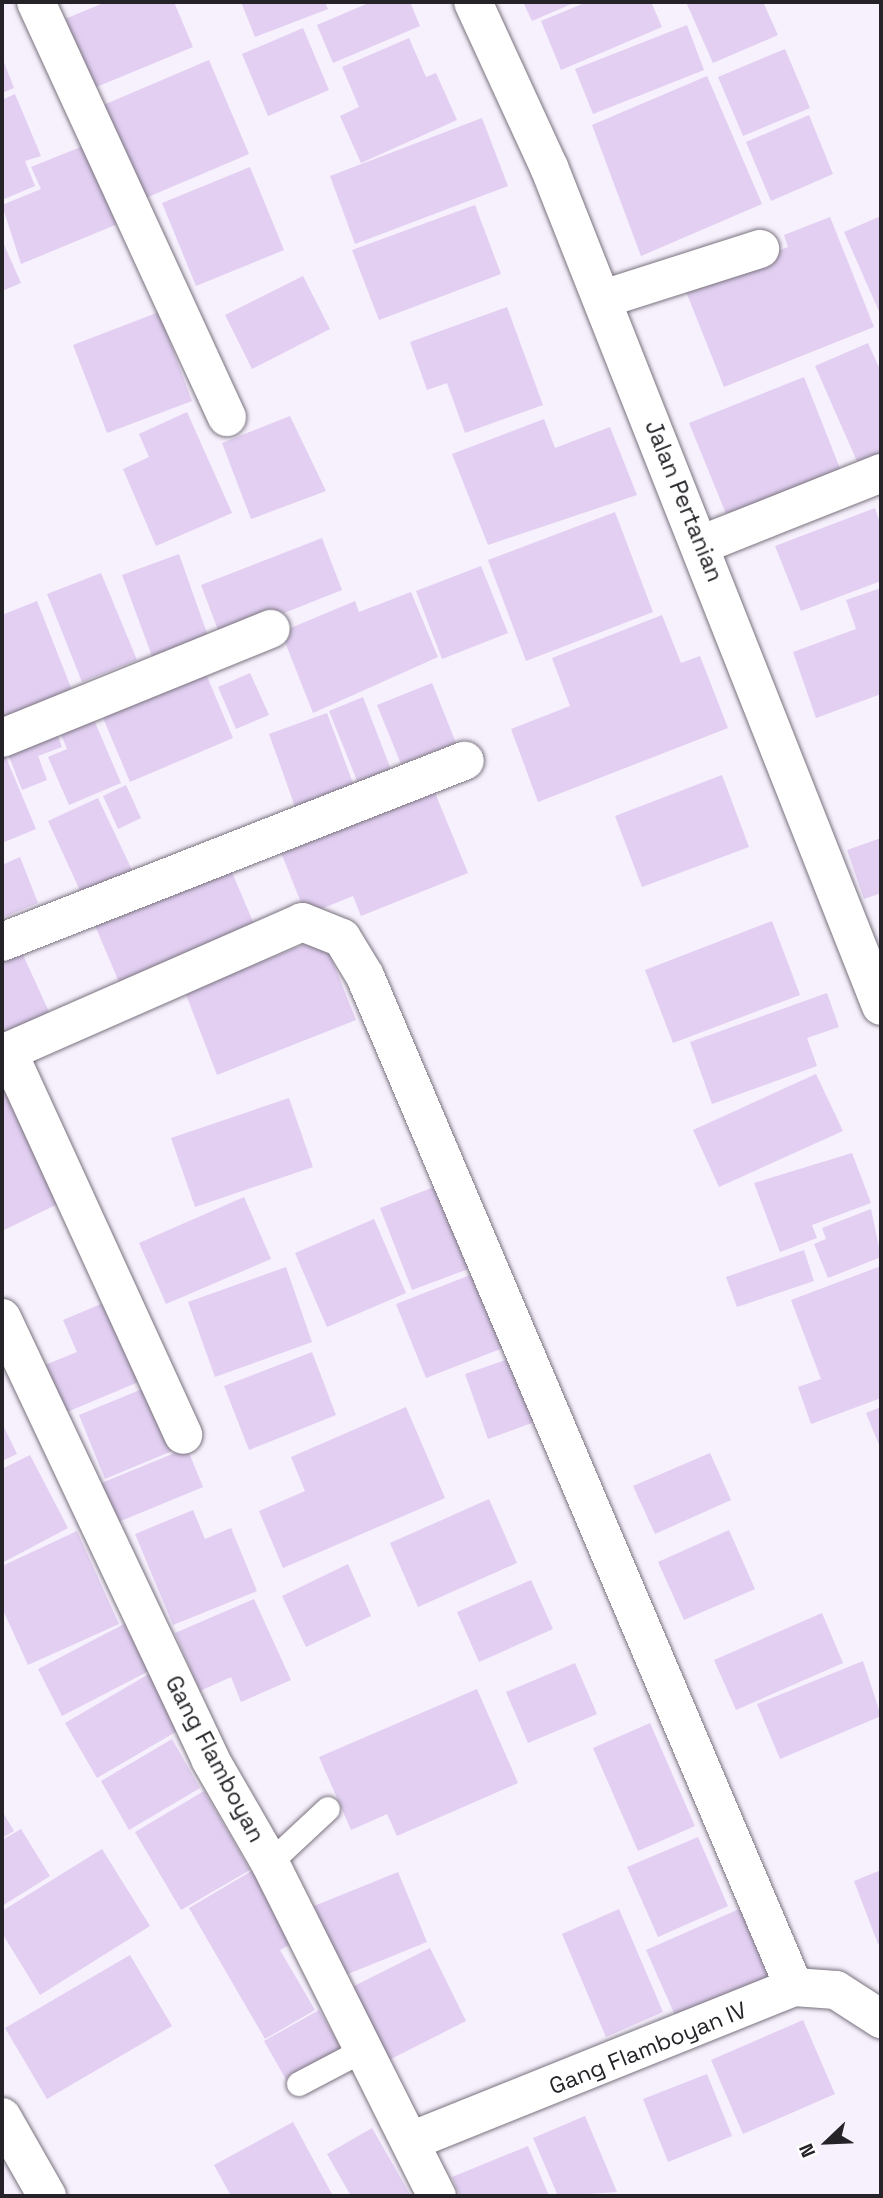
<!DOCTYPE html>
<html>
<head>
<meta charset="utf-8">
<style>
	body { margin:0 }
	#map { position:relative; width:883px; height:2198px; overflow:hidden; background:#f7f0fd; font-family:"Space Grotesk",sans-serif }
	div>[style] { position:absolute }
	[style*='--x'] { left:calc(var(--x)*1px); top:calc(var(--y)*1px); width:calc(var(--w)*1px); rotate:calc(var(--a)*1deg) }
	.building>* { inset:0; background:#e2cff2 }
	.roads { filter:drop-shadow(0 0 2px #79737e) drop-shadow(0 0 2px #79737e) }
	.service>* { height:24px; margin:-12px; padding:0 12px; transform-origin:12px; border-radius:12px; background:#fff }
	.minor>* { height:38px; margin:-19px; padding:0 19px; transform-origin:19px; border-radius:19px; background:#fff }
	span { translate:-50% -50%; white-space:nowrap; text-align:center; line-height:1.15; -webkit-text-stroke:7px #fff; paint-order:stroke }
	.street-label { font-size:23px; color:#262328 }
	.frame { position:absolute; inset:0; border:4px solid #262328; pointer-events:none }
	.north { position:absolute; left:792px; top:2107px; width:70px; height:70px; -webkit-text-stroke:5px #fff; paint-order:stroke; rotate:247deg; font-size:19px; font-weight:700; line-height:28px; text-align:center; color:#262328 }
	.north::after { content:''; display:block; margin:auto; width:24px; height:32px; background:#262328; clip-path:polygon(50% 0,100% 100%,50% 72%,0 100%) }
</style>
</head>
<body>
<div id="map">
	<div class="building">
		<div style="clip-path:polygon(106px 2px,174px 2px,193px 47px,94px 88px,65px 19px)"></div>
		<div style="clip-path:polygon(241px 2px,325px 2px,328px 9px,255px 37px)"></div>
		<div style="clip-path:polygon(371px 2px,410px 2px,420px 26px,333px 63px,317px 25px)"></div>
		<div style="clip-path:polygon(523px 2px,576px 2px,532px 21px)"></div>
		<div style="clip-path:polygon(587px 2px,651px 2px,662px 27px,561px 70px,541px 21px)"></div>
		<div style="clip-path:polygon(686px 2px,763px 2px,778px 35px,713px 63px)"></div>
		<div style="clip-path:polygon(687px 25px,704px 70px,593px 114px,575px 69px)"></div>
		<div style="clip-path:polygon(303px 28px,329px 90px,268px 116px,242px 54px)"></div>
		<div style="clip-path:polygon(409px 38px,426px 77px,436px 73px,457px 120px,361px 163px,340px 116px,359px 107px,342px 67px)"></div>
		<div style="clip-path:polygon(785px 49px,810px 108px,743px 136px,718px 77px)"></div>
		<div style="clip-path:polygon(2px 57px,14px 88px,2px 93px)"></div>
		<div style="clip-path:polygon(209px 60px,249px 154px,141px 200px,101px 106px)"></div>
		<div style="clip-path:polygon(707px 76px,762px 204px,641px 256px,592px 125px)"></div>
		<div style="clip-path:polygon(15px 94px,41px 156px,25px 161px,35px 186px,2px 200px,2px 100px)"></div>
		<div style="clip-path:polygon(809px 115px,833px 174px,771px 201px,746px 142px)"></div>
		<div style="clip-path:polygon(482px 118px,508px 186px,355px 244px,330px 176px)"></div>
		<div style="clip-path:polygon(88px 144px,120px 223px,21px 264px,2px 205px,41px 189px,31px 167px)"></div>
		<div style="clip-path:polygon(250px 167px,284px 250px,196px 286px,162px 203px)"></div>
		<div style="clip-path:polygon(475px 205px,501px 274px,379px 320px,352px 250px)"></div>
		<div style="clip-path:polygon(881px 216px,881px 316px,844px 232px)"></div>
		<div style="clip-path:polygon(830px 217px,874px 327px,724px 387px,685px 289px,788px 247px,784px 235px)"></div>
		<div style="clip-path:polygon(2px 240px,21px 283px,2px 291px)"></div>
		<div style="clip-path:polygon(303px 276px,330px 329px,252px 369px,225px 315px)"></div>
		<div style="clip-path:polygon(507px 307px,543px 405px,465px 433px,447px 383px,427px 390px,410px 342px)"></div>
		<div style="clip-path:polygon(159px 312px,192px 401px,107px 433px,73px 345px)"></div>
		<div style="clip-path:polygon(868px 343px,881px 372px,881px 459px,860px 468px,815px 366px)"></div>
		<div style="clip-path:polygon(804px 377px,845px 481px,731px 526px,689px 423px)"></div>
		<div style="clip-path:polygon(187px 412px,232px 513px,156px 546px,123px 469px,149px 457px,139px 434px)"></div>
		<div style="clip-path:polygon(290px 416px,326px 491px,251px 519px,222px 443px)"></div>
		<div style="clip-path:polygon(544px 419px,555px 448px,610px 427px,637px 495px,488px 545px,452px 454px)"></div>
		<div style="clip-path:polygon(875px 508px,881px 526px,881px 581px,801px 611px,775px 546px)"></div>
		<div style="clip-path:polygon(615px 512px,653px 612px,526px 661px,488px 560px)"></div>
		<div style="clip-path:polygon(322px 538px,342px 590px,221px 638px,201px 585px)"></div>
		<div style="clip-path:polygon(179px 554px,209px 639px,153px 659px,122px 575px)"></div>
		<div style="clip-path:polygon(481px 566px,508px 633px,442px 659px,416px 591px)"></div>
		<div style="clip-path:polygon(101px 573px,137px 660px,82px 682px,47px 594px)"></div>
		<div style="clip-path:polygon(881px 588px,881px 694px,816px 718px,793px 652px,856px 629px,846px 600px)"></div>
		<div style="clip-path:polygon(411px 592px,438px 657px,313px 713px,281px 632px,355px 601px,359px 612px)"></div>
		<div style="clip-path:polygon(37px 601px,75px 698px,2px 726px,2px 615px)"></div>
		<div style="clip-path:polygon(662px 615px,681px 663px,700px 656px,728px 728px,538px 802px,511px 729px,570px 706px,552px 658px)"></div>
		<div style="clip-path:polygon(250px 673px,269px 715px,236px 729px,218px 687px)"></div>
		<div style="clip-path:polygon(206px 674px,233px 738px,130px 782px,103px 718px)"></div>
		<div style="clip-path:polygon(432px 683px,456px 743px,401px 764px,377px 705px)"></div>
		<div style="clip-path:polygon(363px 697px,395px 780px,362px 793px,329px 711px)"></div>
		<div style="clip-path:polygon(89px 708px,121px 783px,69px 805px,48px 757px,67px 749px,56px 722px)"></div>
		<div style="clip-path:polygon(327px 713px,357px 794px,298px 815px,269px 734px)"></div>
		<div style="clip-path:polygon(53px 722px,62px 747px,38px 756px,47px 780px,22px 790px,3px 741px)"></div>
		<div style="clip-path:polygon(5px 755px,36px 829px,2px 843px,2px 756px)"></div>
		<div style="clip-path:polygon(722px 775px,749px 847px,642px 887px,615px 816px)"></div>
		<div style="clip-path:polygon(431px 783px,468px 873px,361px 916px,353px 896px,306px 915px,278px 845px)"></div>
		<div style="clip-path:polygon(126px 785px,141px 818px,118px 829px,103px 796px)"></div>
		<div style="clip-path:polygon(98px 798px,133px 872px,82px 895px,48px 821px)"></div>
		<div style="clip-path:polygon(881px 838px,881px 893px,864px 899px,847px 850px)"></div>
		<div style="clip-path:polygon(20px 857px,38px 903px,2px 918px,2px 865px)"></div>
		<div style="clip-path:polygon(228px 863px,257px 931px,122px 989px,93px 921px)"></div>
		<div style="clip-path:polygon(772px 921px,800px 995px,673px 1043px,645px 970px)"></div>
		<div style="clip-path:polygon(323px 937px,356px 1020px,217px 1075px,185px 992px)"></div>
		<div style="clip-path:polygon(19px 946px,55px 1025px,2px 1049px,2px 954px)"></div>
		<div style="clip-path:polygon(827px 993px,839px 1027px,807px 1038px,817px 1066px,712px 1104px,690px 1042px)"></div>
		<div style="clip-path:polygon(816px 1074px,843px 1131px,719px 1187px,693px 1130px)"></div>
		<div style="clip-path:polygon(2px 1075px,70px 1198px,2px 1231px)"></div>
		<div style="clip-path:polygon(289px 1098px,313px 1167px,195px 1207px,171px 1138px)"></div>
		<div style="clip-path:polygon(852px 1153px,871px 1203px,812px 1225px,817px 1238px,780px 1252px,754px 1183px)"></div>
		<div style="clip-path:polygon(439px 1185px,471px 1268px,412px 1290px,380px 1208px)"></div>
		<div style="clip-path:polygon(244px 1197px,271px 1259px,166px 1304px,139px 1243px)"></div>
		<div style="clip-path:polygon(871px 1209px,881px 1257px,828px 1278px,814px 1244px,826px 1239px,822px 1228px)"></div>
		<div style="clip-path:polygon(374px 1219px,406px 1293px,327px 1327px,295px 1253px)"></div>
		<div style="clip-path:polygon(804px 1250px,814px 1281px,737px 1307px,726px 1277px)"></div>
		<div style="clip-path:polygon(881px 1266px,881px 1398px,811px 1424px,798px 1387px,821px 1379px,791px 1300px)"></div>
		<div style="clip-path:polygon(286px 1267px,312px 1342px,215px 1377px,188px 1302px)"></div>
		<div style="clip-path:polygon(478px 1272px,508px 1346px,426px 1378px,396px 1304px)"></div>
		<div style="clip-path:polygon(115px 1298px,148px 1378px,60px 1415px,40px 1367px,77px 1352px,63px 1320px)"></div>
		<div style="clip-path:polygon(312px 1352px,336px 1415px,249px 1450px,224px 1386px)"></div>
		<div style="clip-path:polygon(514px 1357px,537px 1421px,488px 1439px,465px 1374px)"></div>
		<div style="clip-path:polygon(157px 1383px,184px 1446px,105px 1479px,79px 1415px)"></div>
		<div style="clip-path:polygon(406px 1407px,445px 1498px,283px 1568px,259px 1511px,305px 1491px,291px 1457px)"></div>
		<div style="clip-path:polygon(881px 1407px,881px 1450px,866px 1413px)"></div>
		<div style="clip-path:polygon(2px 1423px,17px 1454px,2px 1461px)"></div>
		<div style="clip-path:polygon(187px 1448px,203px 1487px,116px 1523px,99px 1484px)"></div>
		<div style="clip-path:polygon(710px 1453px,731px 1500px,655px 1534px,633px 1486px)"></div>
		<div style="clip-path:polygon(30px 1455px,68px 1528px,2px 1563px,2px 1469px)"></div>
		<div style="clip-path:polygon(489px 1499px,517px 1563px,418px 1607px,390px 1543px)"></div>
		<div style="clip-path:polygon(193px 1510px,205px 1539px,231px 1528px,257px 1591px,173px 1625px,135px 1534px)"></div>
		<div style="clip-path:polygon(729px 1530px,755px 1589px,684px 1620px,658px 1562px)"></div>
		<div style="clip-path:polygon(77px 1531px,119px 1624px,28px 1665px,2px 1608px,2px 1566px)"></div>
		<div style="clip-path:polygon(348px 1564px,371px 1616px,306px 1647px,282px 1596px)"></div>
		<div style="clip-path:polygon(531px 1580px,553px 1629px,479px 1662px,457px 1612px)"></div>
		<div style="clip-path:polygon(254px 1599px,291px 1680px,241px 1702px,231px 1677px,200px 1691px,175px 1633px)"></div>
		<div style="clip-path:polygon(822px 1613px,843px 1663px,736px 1710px,714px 1660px)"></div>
		<div style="clip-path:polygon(124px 1624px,149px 1671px,62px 1716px,38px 1669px)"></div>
		<div style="clip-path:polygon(863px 1661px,881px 1716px,780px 1759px,757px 1704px)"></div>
		<div style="clip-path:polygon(575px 1663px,597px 1714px,528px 1743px,506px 1692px)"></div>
		<div style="clip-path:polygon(154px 1671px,186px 1726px,97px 1778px,65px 1723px)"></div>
		<div style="clip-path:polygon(477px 1689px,518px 1783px,397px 1836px,387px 1814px,351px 1830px,319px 1757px)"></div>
		<div style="clip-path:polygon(650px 1723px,695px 1826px,638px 1851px,593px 1748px)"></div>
		<div style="clip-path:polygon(172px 1739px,200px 1788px,129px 1830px,101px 1781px)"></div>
		<div style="clip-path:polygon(204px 1791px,250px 1870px,181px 1910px,135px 1832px)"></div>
		<div style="clip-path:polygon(2px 1811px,14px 1831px,2px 1838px)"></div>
		<div style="clip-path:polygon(21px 1829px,50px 1876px,2px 1906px,2px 1840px)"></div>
		<div style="clip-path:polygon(698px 1837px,728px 1906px,658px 1937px,627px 1867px)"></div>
		<div style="clip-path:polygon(102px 1849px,150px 1926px,40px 1995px,2px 1933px,2px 1911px)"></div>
		<div style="clip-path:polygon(255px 1869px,296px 1941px,280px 1950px,315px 2010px,265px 2039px,189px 1908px)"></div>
		<div style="clip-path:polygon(881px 1870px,881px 1943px,878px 1944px,854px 1881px)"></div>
		<div style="clip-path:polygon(398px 1872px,427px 1942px,343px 1976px,314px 1906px)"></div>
		<div style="clip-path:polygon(746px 1906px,778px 1978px,678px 2022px,646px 1950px)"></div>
		<div style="clip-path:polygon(619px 1909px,663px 2012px,606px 2037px,562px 1934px)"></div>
		<div style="clip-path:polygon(430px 1948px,466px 2021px,389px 2060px,352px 1987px)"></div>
		<div style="clip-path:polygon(130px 1955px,172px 2026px,47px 2099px,5px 2028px)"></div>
		<div style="clip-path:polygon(319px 2010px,343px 2051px,288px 2083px,264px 2041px)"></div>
		<div style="clip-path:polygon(803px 2020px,835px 2094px,743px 2134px,711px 2060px)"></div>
		<div style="clip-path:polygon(707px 2074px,732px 2136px,668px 2162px,643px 2099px)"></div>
		<div style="clip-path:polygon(585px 2116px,617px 2192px,558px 2196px,533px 2138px)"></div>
		<div style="clip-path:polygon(293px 2122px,333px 2196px,231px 2196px,214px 2165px)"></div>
		<div style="clip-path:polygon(372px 2128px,411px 2196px,351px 2196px,327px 2154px)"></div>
		<div style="clip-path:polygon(528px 2146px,549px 2196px,460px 2196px,452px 2177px)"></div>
	</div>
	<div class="roads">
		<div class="service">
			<div style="--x:270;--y:1863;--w:79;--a:-43"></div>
			<div style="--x:299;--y:2084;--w:69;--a:-27.7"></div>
		</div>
		<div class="minor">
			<div style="--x:36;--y:2;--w:457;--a:65.3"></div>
			<div style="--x:473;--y:2;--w:182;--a:65.3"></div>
			<div style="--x:549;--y:167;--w:902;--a:68.41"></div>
			<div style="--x:603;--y:299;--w:165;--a:-17.7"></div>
			<div style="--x:703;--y:544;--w:192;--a:-21.7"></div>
			<div style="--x:2;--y:738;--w:290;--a:-22.1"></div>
			<div style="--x:2;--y:942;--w:497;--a:-21.4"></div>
			<div style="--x:8;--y:1052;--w:421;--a:65.4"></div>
			<div style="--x:2;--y:1054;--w:328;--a:-23.7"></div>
			<div style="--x:302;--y:922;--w:43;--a:21.8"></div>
			<div style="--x:342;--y:938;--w:44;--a:58.8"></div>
			<div style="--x:365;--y:976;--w:1098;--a:67.01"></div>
			<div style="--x:2;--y:1318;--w:488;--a:64.7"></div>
			<div style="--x:210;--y:1759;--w:120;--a:60"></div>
			<div style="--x:270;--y:1863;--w:373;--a:63.4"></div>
			<div style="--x:2;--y:2117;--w:91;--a:60.3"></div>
			<div style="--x:411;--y:2141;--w:413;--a:-21.9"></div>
			<div style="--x:794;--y:1987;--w:42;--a:4.1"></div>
			<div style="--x:836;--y:1990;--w:54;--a:32.8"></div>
		</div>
	</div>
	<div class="street-label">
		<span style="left:684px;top:501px;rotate:68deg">Jalan Pertanian</span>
		<span style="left:215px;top:1759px;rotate:62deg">Gang Flamboyan</span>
		<span style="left:648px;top:2048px;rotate:-22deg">Gang Flamboyan IV</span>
	</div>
	<div class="frame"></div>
	<div class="north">N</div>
</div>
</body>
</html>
